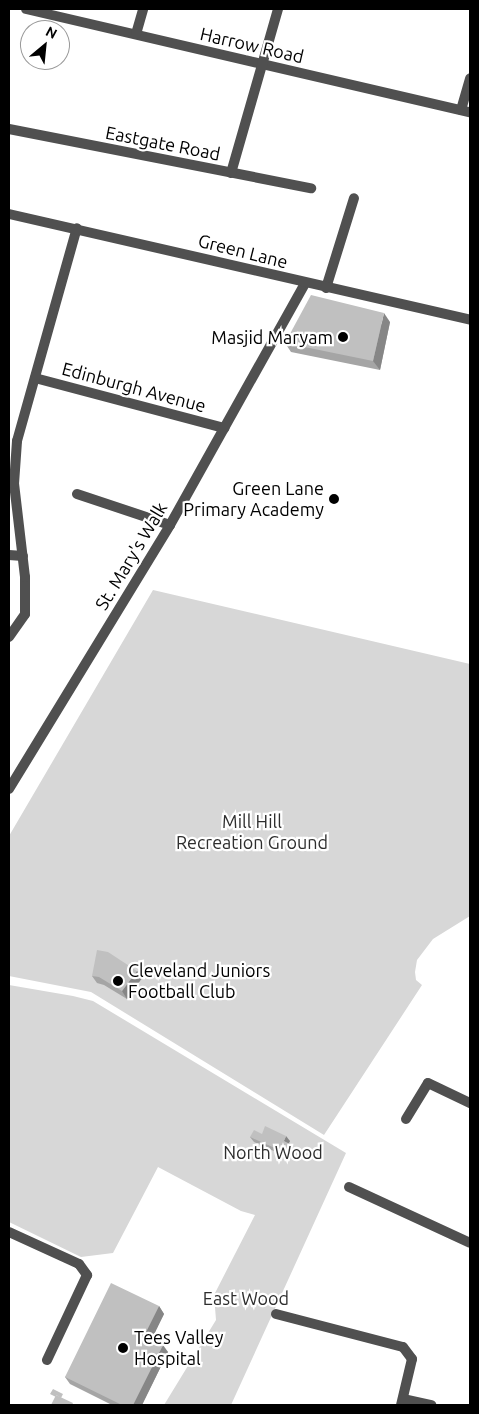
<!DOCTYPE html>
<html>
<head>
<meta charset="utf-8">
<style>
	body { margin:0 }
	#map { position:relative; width:479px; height:1414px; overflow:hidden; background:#fff; font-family:Ubuntu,sans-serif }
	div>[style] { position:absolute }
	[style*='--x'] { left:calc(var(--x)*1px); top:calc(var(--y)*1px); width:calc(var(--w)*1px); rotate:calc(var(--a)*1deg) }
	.green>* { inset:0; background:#d7d7d7 }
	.minor>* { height:10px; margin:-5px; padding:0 5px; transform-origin:5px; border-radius:5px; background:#505050 }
	.tertiary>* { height:10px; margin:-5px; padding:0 5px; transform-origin:5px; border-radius:5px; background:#505050 }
	.wall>* { inset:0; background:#a5a5a5 }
	.shaded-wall>* { inset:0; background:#868686 }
	.building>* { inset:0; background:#c0c0c0 }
	.dots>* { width:14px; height:14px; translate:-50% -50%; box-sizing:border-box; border:2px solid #fff; border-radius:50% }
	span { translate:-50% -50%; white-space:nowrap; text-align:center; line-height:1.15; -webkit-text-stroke:4.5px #fff; paint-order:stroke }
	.street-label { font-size:18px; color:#000 }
	.poi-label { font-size:18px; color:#000 }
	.right { translate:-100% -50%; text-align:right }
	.left { translate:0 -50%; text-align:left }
	.park-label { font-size:18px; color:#2e2e2e }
	.frame { position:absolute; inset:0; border:10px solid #000; pointer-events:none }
	.north { position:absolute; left:20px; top:20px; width:50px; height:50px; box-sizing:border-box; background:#fff; border:1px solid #999; border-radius:50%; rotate:28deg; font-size:14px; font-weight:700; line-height:20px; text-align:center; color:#000 }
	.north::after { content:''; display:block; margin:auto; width:18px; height:22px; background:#000; clip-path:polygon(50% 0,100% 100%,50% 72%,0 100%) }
</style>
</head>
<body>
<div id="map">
	<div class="green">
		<div style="clip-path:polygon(153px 590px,470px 664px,470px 916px,433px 939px,417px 960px,415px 972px,416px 980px,422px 985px,324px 1135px,91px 992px,9px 976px,9px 836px)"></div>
		<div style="clip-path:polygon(9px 985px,73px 996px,93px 1001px,346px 1153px,231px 1405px,164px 1405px,216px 1320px,214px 1295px,255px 1215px,241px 1211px,158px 1167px,113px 1253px,81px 1257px,9px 1222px)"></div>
	</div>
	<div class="minor">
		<div style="--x:26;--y:9;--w:456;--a:13.1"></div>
		<div style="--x:136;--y:34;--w:26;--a:-74"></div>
		<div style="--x:461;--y:110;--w:33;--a:-74"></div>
		<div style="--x:9;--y:129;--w:308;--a:11.1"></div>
		<div style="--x:231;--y:173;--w:171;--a:-74"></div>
		<div style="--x:326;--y:288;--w:94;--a:-72.7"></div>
		<div style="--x:35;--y:378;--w:196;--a:14.8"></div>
		<div style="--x:77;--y:494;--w:98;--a:18.4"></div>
		<div style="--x:9;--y:555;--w:14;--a:4"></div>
		<div style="--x:9;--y:637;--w:28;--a:-55"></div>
		<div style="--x:25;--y:614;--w:37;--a:-90"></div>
		<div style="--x:25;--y:577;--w:94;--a:-96.7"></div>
		<div style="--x:14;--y:484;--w:43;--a:-86"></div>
		<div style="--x:17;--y:441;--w:221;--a:-74.3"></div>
		<div style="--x:9;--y:789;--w:309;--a:-58.6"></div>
		<div style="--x:170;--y:525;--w:277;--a:-60.8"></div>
		<div style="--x:406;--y:1119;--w:42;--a:-58.6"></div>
		<div style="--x:428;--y:1083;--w:47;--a:25.5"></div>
		<div style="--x:349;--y:1187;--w:133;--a:24.8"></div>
		<div style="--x:9;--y:1232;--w:77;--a:24.6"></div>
		<div style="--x:79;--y:1264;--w:14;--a:54"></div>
		<div style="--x:87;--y:1275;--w:94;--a:115.2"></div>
		<div style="--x:276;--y:1314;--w:131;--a:14.6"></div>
		<div style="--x:403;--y:1347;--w:15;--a:53"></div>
		<div style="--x:412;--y:1359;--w:47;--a:103.4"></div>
		<div style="--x:403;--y:1399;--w:29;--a:12"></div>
	</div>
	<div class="tertiary">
		<div style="--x:9;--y:214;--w:473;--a:12.9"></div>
	</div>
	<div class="wall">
		<div style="clip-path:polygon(390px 322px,380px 370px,291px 352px,285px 343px)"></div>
		<div style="clip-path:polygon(137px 971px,142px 978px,127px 999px,104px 985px,97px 983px,92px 976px)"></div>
		<div style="clip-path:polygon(262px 1134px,290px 1141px,289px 1143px,290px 1144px,293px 1149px,289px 1158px,254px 1142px,250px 1137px)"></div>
		<div style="clip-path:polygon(159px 1306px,164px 1314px,151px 1339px,168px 1352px,142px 1405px,112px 1405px,70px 1384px,65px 1377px)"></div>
	</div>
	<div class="shaded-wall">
		<div style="clip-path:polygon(384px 313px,390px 322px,380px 370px,373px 361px)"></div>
		<div style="clip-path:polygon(137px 971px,142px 978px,127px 999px,122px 991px)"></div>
		<div style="clip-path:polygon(286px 1136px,290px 1141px,287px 1146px,284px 1141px)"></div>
		<div style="clip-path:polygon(290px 1144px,293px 1149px,289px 1158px,286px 1153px)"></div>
		<div style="clip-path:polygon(159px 1306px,164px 1314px,150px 1343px,144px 1336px)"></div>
		<div style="clip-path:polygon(163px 1345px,168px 1352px,142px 1405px,133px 1405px)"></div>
	</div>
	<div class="building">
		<div style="clip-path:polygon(311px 295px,384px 313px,373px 361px,285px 343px)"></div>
		<div style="clip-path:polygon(97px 950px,108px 952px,137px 971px,122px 991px,99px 977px,92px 976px)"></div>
		<div style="clip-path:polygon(265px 1126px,286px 1136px,284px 1141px,290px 1144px,286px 1153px,250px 1137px,254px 1130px,262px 1134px)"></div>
		<div style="clip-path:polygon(111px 1283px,159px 1306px,144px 1336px,163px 1345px,133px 1405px,122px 1405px,65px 1377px)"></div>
		<div style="clip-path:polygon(53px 1389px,63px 1394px,61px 1398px,56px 1395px,56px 1397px,50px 1394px)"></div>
		<div style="clip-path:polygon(56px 1395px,73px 1403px,72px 1405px,51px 1405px)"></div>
	</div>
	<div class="dots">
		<div style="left:343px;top:337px;background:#000"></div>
		<div style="left:334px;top:499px;background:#000"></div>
		<div style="left:118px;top:981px;background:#000"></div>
		<div style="left:123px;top:1348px;background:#000"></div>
	</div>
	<div class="street-label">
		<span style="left:252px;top:45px;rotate:13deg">Harrow Road</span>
		<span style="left:163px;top:143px;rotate:11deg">Eastgate Road</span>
		<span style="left:243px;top:251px;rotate:14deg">Green Lane</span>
		<span style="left:134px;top:387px;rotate:15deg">Edinburgh Avenue</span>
		<span style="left:131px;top:556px;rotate:-59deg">St. Mary's Walk</span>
	</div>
	<div class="poi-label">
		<span class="right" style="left:333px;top:337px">Masjid Maryam</span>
		<span class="right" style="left:324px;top:499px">Green Lane<br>Primary Academy</span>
		<span class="left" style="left:128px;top:981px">Cleveland Juniors<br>Football Club</span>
		<span class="left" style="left:134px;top:1348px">Tees Valley<br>Hospital</span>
	</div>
	<div class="park-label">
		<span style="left:252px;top:832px">Mill Hill<br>Recreation Ground</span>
		<span style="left:273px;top:1152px">North Wood</span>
		<span style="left:246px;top:1298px">East Wood</span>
	</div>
	<div class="frame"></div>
	<div class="north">N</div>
</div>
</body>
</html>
